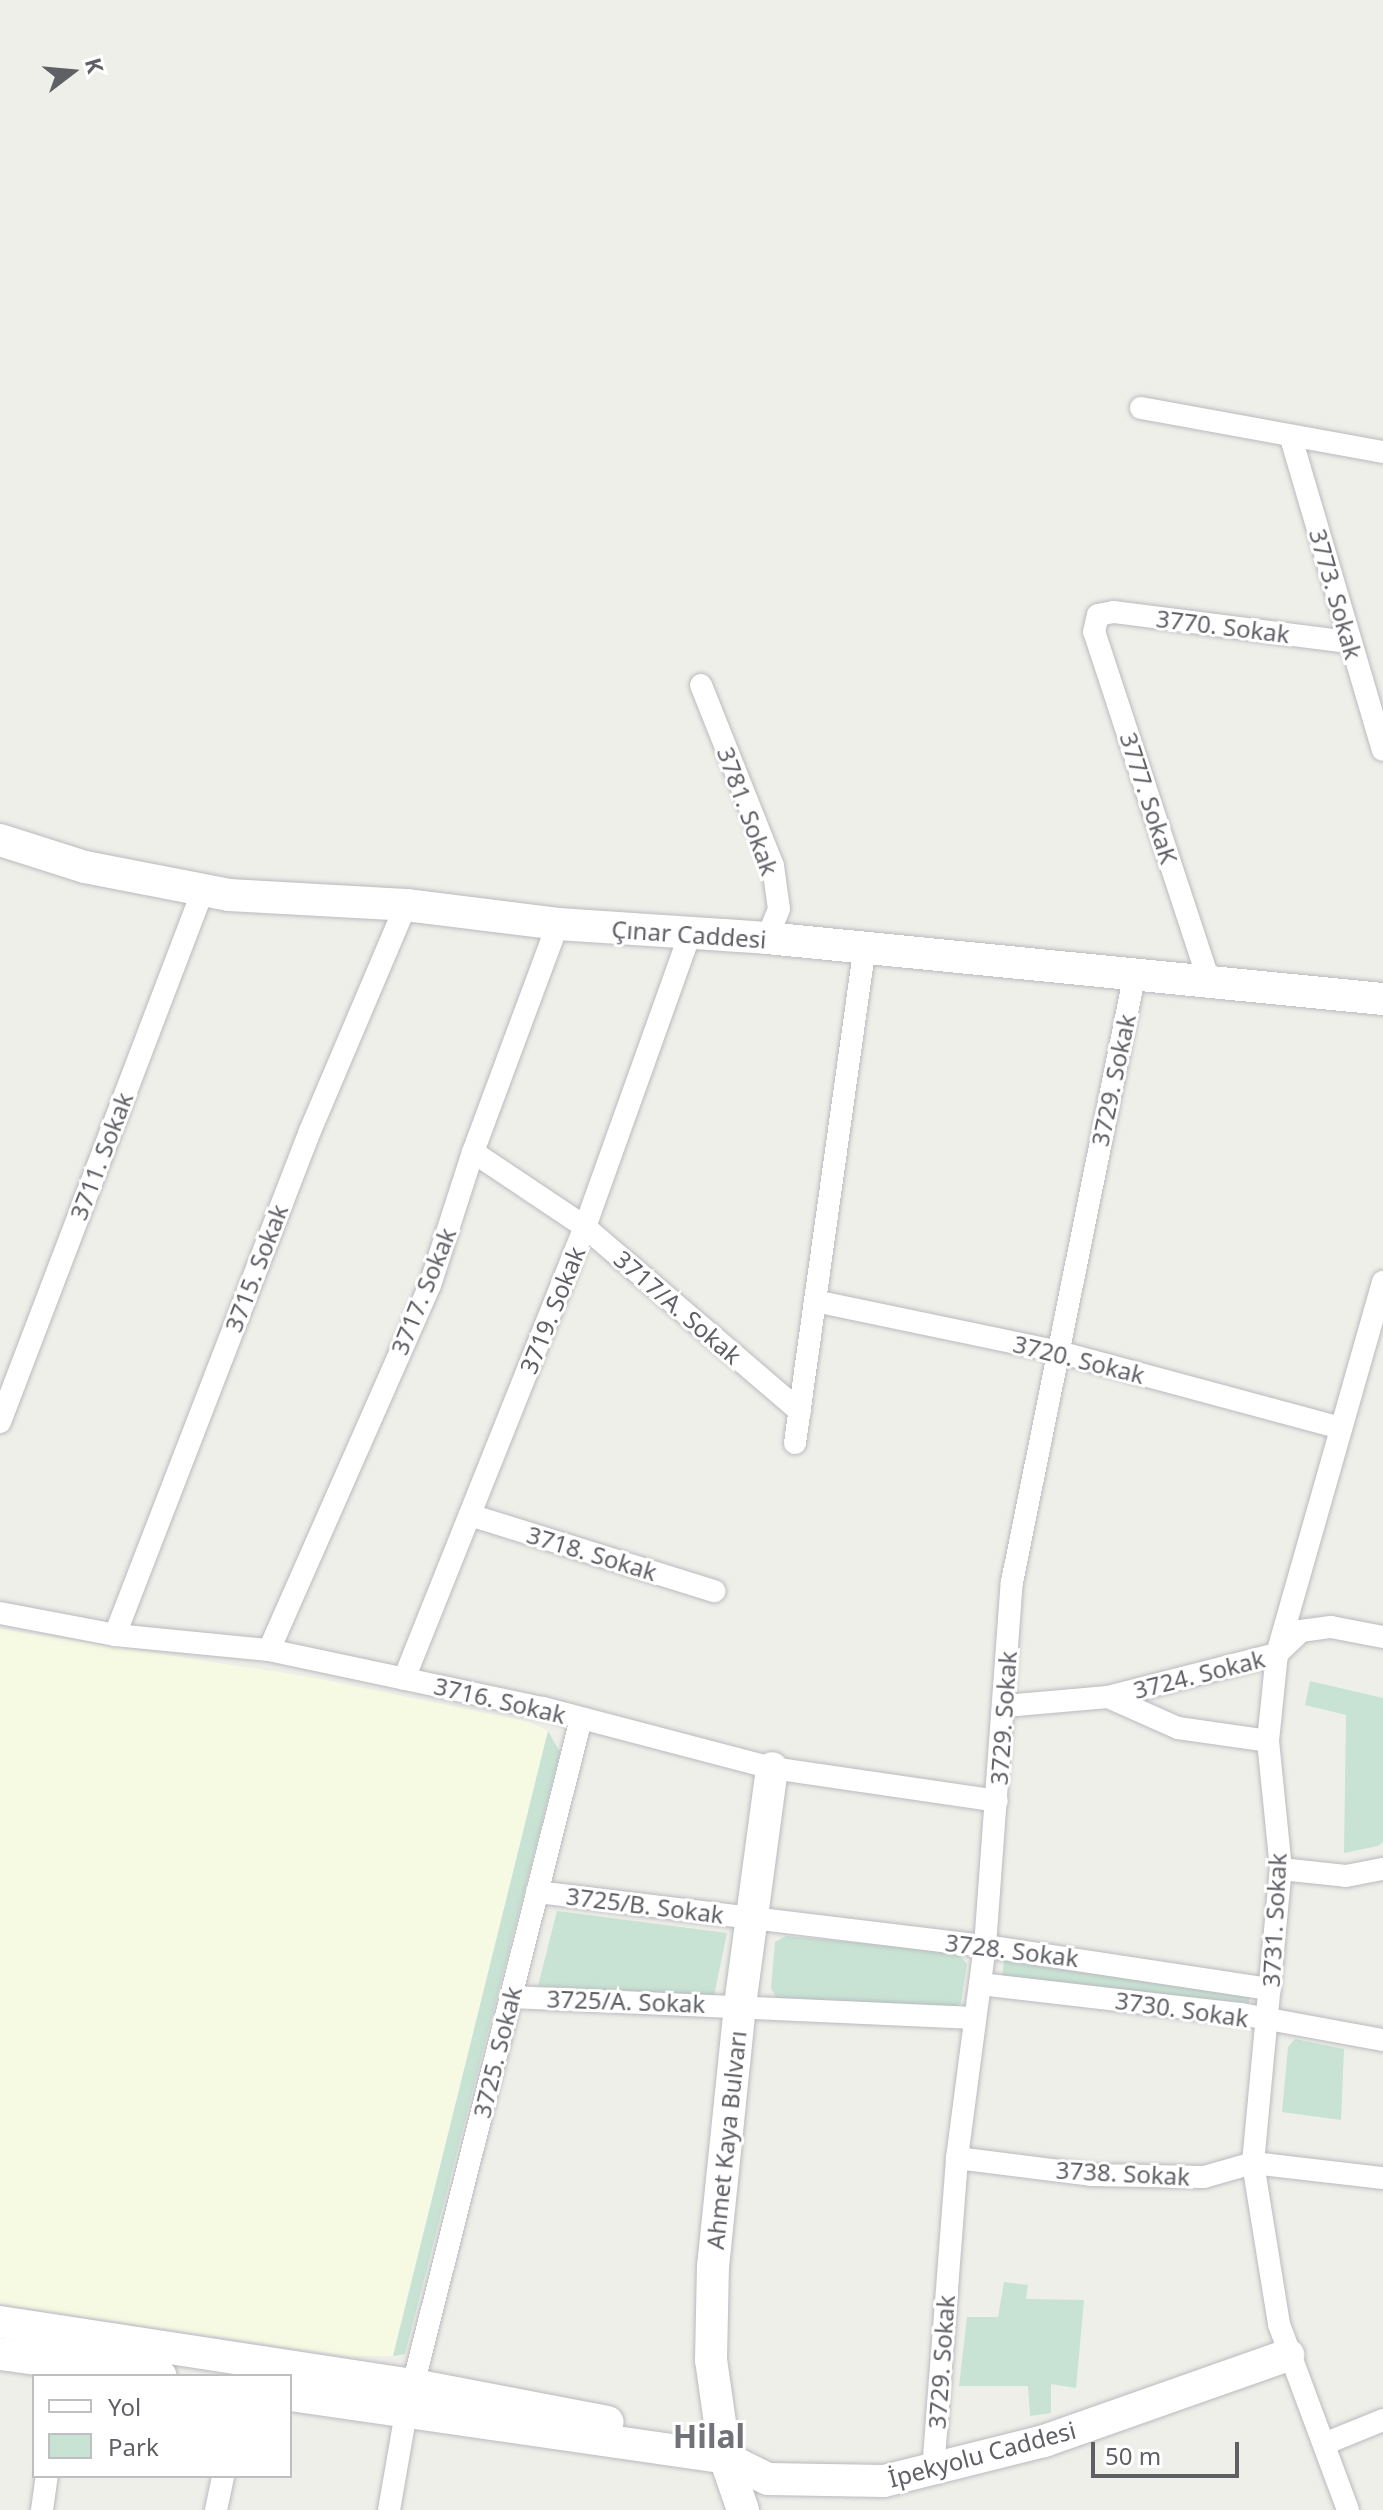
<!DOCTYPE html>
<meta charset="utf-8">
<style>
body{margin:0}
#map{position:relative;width:1383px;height:2510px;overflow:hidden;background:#eeefe8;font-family:"Noto Sans",sans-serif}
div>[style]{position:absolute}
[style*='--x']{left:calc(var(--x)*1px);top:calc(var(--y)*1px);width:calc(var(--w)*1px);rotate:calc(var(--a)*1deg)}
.commercial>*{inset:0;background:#f7fae2}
.green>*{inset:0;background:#c8e3d3}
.roads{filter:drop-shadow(0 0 2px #babac0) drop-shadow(0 0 2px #babac0)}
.street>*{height:22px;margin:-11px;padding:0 11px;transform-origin:11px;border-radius:11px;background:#fff}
.secondary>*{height:32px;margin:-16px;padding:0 16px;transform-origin:16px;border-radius:16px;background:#fff}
span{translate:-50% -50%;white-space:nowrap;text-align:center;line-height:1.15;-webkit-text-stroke:6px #fff;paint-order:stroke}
.street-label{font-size:24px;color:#5f6066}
.district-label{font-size:32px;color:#717178;font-weight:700}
.legend{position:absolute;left:32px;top:2374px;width:260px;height:104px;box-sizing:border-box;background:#fff;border:2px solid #bfbfc2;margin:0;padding:10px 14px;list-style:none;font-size:24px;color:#5f6066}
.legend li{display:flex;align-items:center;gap:16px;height:40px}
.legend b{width:40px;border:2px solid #bfbfc2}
.north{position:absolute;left:32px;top:32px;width:80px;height:80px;-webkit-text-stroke:6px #fff;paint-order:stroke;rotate:74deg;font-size:22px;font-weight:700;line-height:32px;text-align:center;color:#5f6066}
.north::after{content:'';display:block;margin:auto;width:28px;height:36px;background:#5f6066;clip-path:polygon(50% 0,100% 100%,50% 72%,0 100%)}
.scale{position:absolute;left:1091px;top:2442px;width:148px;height:36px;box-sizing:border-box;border:4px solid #5f6066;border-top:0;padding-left:10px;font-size:24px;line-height:28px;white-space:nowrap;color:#5f6066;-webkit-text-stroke:6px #fff;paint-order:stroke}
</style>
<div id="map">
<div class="commercial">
<i style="clip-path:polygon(0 1629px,310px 1677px,529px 1722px,548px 1731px,393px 2356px,349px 2356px,0 2304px)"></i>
</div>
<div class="green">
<i style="clip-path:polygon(1310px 1681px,1383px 1698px,1383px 1842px,1378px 1846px,1344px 1853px,1346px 1715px,1305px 1705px)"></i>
<i style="clip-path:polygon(548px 1731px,560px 1752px,405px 2354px,393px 2356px)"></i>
<i style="clip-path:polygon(557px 1911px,727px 1933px,714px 1996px,538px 1986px)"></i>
<i style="clip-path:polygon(786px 1936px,956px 1952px,967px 1964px,961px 2003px,949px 2010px,777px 1999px,771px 1988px,775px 1942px)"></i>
<i style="clip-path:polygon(1004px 1961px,1249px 1996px,1249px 2003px,1002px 1979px)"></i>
<i style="clip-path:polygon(1295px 2039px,1344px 2049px,1341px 2120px,1282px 2112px,1288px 2047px)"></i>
<i style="clip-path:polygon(1004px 2282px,1028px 2285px,1026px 2299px,1084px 2300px,1076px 2388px,1051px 2384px,1051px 2413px,1030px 2416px,1028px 2386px,959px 2386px,967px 2317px,998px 2317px)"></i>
</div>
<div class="roads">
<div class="street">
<i style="--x:1141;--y:408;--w:246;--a:10.3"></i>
<i style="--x:1291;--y:438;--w:325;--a:73.6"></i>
<i style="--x:701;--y:685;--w:195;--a:68.3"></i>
<i style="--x:773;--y:866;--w:43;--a:82.1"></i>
<i style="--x:779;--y:909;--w:31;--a:112"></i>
<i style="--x:1209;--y:981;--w:367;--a:-108.2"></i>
<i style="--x:1094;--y:632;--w:17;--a:-77"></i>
<i style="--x:1098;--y:615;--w:16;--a:-11"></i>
<i style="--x:1114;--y:612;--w:237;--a:7.3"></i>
<i style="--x:473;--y:1152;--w:135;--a:33.8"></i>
<i style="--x:585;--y:1227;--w:283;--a:40.6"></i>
<i style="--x:815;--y:1301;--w:245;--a:11.8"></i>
<i style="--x:1055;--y:1351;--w:296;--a:15.1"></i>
<i style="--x:0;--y:1422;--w:569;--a:-69.11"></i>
<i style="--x:795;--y:1443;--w:500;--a:-82"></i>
<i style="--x:470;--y:1515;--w:256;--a:17.3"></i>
<i style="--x:0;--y:1613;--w:117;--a:10.8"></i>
<i style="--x:115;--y:1635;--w:155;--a:5.6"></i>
<i style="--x:269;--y:1650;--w:280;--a:12"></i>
<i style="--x:543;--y:1708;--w:237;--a:14.7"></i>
<i style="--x:772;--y:1768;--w:227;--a:8.3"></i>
<i style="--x:115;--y:1635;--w:540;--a:-68.85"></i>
<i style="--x:310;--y:1131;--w:246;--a:-67"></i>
<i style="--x:269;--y:1650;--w:399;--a:-66.2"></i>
<i style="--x:430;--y:1285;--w:140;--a:-72.1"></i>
<i style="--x:473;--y:1152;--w:243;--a:-69.6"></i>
<i style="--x:404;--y:1679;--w:487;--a:-68.2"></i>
<i style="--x:585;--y:1227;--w:309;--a:-70.3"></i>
<i style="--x:1108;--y:1697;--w:77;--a:23.9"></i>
<i style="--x:1178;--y:1728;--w:91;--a:8.2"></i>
<i style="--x:1005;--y:1706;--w:103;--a:-5"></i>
<i style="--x:1108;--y:1697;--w:174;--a:-14.3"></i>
<i style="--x:1277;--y:1654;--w:33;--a:-44"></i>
<i style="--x:1301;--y:1631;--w:30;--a:-8"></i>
<i style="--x:1331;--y:1627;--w:53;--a:10.9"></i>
<i style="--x:1281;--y:1869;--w:65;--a:6.1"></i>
<i style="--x:1346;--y:1876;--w:38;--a:-11"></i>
<i style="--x:537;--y:1892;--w:451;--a:6.9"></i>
<i style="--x:985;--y:1946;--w:288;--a:8.6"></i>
<i style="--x:980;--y:1984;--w:263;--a:6.6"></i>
<i style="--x:1241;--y:2014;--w:144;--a:10.4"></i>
<i style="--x:511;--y:1997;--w:464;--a:2.6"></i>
<i style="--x:957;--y:2158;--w:135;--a:7.2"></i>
<i style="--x:1091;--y:2175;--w:113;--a:1"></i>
<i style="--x:1204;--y:2177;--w:51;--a:-15.9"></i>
<i style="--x:1253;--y:2163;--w:131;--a:6.6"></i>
<i style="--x:1324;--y:2444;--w:64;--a:-22.1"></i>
<i style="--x:933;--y:2471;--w:314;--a:-85.6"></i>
<i style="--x:957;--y:2158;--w:214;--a:-82.5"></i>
<i style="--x:985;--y:1946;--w:365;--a:-85.8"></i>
<i style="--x:1012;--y:1582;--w:621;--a:-78.58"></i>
<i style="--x:42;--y:2510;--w:34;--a:-82"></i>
<i style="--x:216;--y:2510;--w:35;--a:-78"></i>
<i style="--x:389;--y:2510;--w:98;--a:-80.1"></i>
<i style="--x:406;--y:2413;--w:716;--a:-75.85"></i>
<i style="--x:1348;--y:2510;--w:198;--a:-110.4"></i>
<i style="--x:1279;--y:2324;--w:163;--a:-99.2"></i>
<i style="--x:1253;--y:2163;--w:295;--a:-84.6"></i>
<i style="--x:1281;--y:1869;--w:129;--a:-95.8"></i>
<i style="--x:1268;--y:1741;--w:87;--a:-84.1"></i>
<i style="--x:1277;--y:1654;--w:387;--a:-74.1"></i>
</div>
<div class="secondary">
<i style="--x:0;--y:840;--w:89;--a:17.6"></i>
<i style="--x:85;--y:867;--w:147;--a:11"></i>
<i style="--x:229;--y:895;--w:177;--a:3.2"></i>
<i style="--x:406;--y:905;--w:153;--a:7.1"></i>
<i style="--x:558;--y:924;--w:209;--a:3.8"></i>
<i style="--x:767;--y:938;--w:619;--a:5.66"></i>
<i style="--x:0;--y:2322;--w:419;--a:8.7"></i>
<i style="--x:414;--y:2385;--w:197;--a:10.8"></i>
<i style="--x:0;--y:2354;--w:162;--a:7.8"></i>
<i style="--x:290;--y:2395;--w:440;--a:8.2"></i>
<i style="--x:725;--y:2458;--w:48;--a:26"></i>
<i style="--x:768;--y:2479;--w:116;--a:1"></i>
<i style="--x:884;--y:2481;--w:165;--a:-14"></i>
<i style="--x:1044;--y:2441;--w:259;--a:-19.4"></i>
<i style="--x:743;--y:2510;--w:55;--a:-109.1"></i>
<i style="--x:725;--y:2458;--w:99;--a:-98.1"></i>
<i style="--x:711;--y:2360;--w:93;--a:-88.8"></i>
<i style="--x:713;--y:2267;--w:263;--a:-84.1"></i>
<i style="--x:740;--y:2005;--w:239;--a:-82.3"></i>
</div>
</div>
<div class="street-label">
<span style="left:1336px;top:594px;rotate:74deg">3773. Sokak</span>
<span style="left:1223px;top:626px;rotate:7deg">3770. Sokak</span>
<span style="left:1149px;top:798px;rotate:72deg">3777. SokaK</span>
<span style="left:748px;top:811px;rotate:70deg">3781. Sokak</span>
<span style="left:689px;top:934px;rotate:4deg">Çınar Caddesi</span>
<span style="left:1113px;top:1080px;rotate:-78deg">3729. Sokak</span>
<span style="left:101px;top:1156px;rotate:-69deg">3711. Sokak</span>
<span style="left:256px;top:1268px;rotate:-69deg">3715. Sokak</span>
<span style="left:423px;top:1291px;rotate:-68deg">3717. Sokak</span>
<span style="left:678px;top:1307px;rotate:41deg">3717/A. Sokak</span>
<span style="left:552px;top:1310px;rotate:-68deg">3719. Sokak</span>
<span style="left:1079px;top:1359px;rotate:14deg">3720. Sokak</span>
<span style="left:592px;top:1553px;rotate:17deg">3718. Sokak</span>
<span style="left:1199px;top:1674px;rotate:-14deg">3724. Sokak</span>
<span style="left:500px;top:1700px;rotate:13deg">3716. Sokak</span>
<span style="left:1003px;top:1718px;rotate:-86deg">3729. Sokak</span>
<span style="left:645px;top:1905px;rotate:7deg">3725/B. Sokak</span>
<span style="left:1274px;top:1920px;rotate:-87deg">3731. Sokak</span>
<span style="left:1012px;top:1950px;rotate:7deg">3728. Sokak</span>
<span style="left:626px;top:2001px;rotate:2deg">3725/A. Sokak</span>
<span style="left:1182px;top:2009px;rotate:8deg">3730. Sokak</span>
<span style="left:497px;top:2052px;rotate:-76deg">3725. Sokak</span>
<span style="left:726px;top:2140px;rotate:-84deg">Ahmet Kaya Bulvarı</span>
<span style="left:1123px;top:2173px;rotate:3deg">3738. Sokak</span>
<span style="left:941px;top:2362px;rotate:-86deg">3729. Sokak</span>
<span style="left:982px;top:2454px;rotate:-15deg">İpekyolu Caddesi</span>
</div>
<div class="district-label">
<span style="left:709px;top:2436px">Hilal</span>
</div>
<ul class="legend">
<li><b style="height:10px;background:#fff"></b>Yol</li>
<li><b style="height:22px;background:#c8e3d3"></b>Park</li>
</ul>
<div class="north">K</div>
<div class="scale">50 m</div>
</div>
